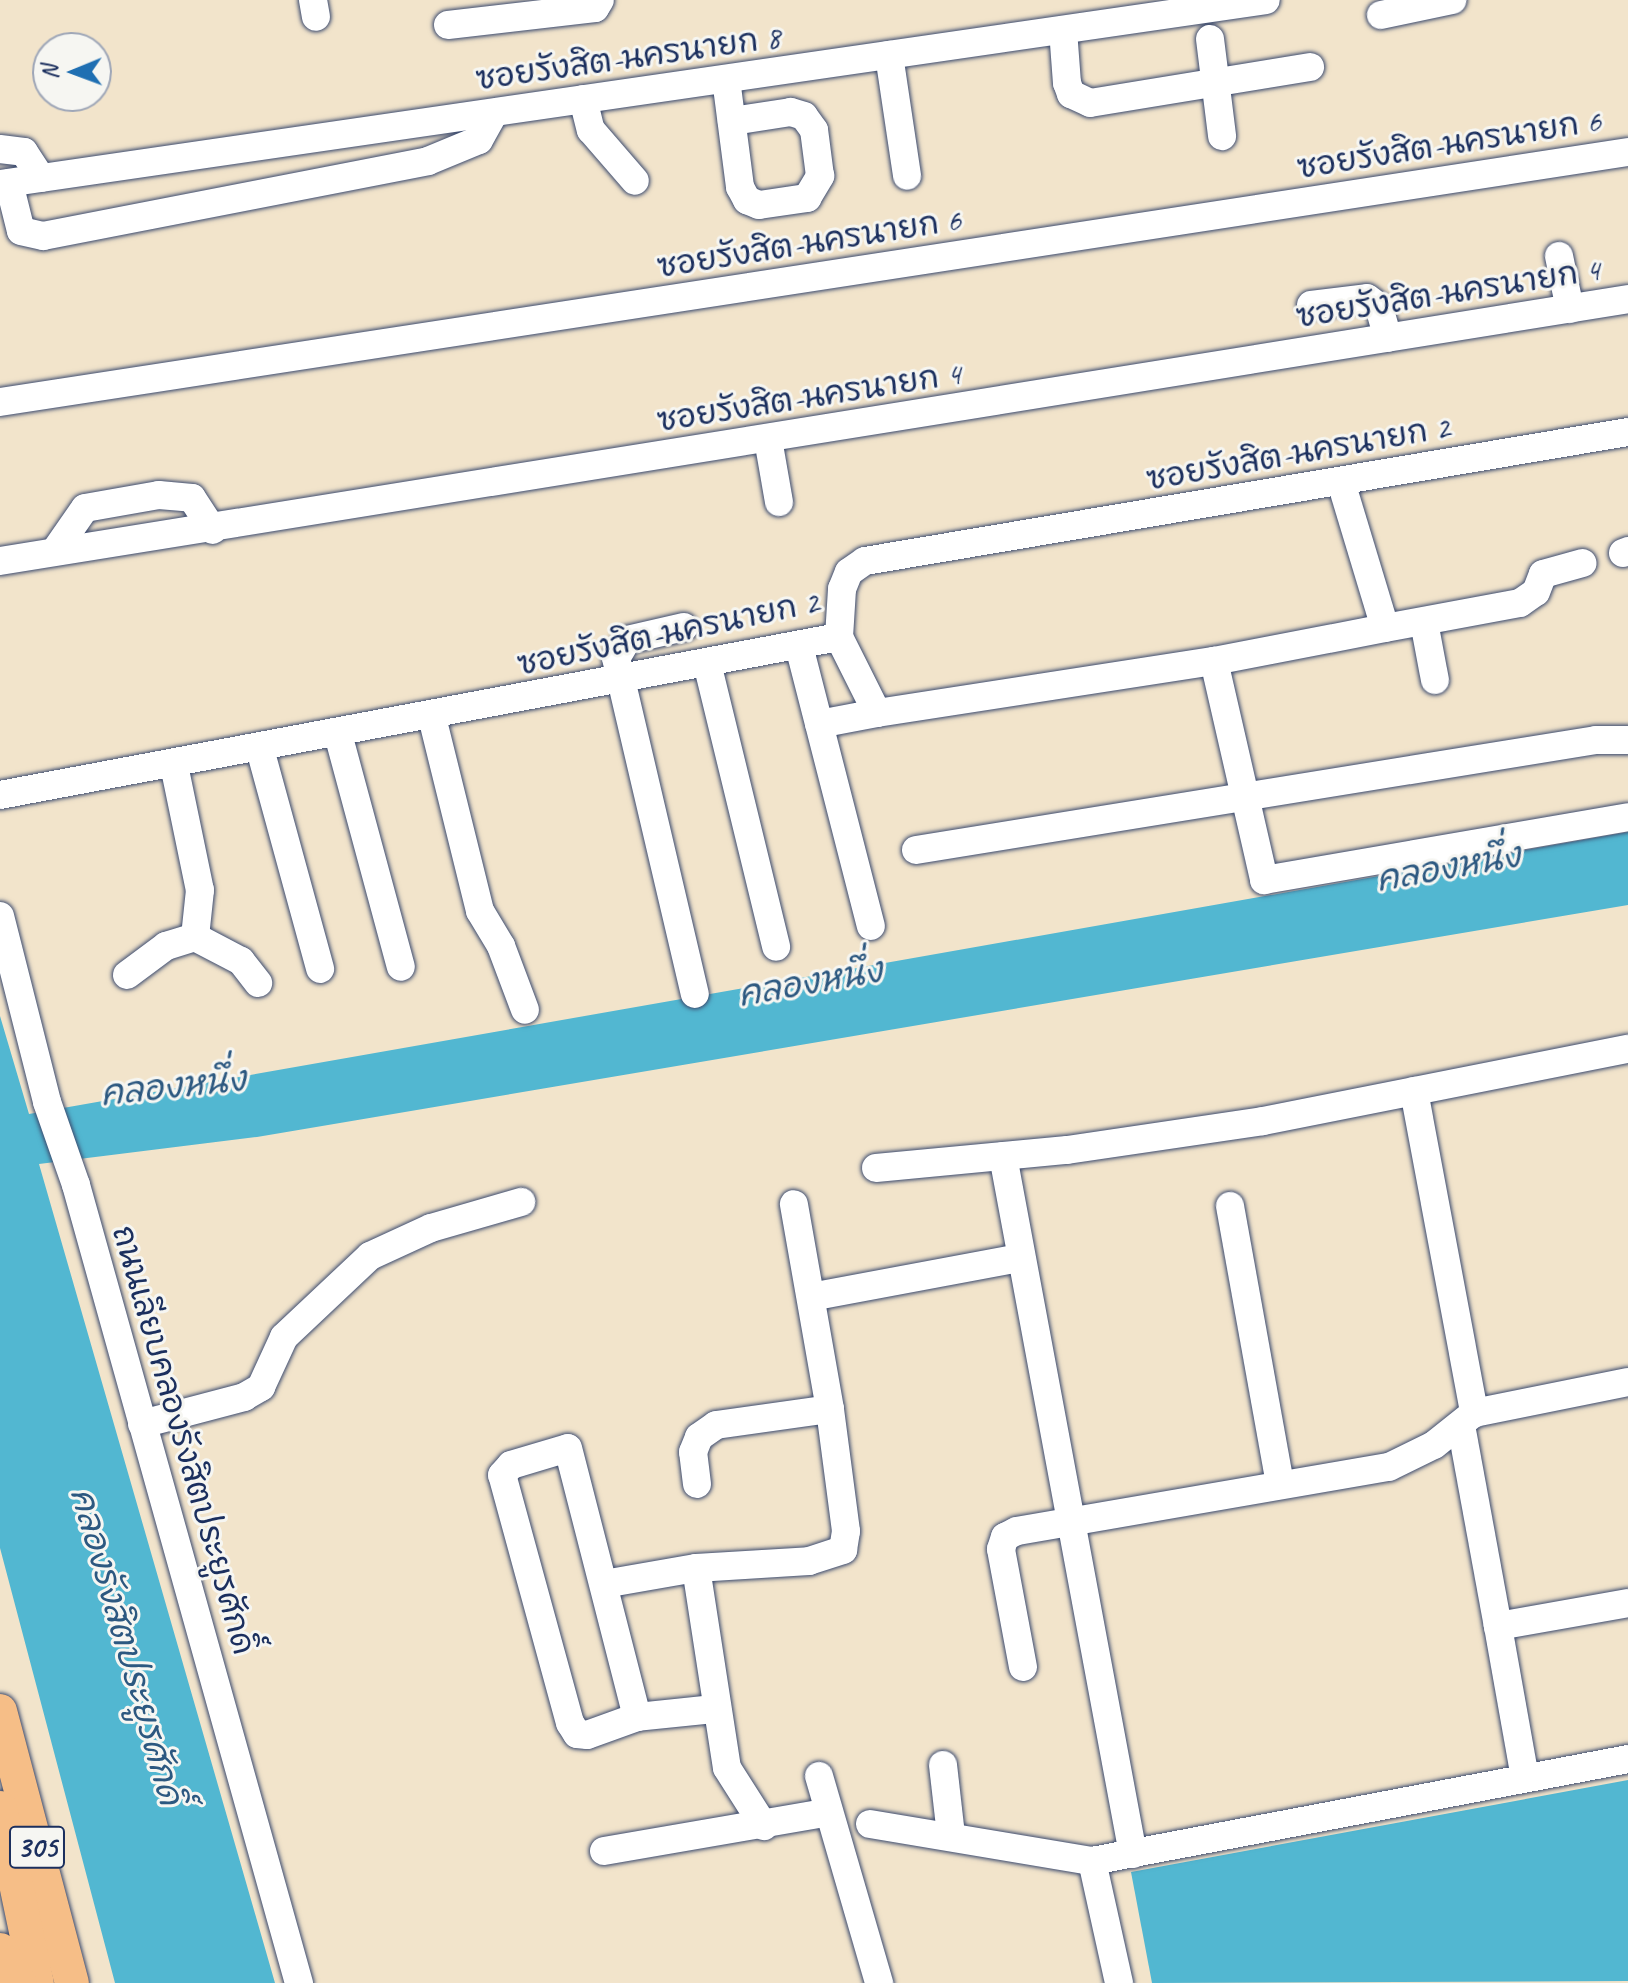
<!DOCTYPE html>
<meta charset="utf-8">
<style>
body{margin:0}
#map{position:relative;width:1628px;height:1983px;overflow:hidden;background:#f2e4cb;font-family:Caveat,"Playpen Sans Thai",sans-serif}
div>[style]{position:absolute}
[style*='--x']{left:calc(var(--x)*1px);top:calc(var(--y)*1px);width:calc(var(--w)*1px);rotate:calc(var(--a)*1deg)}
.water>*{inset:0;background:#52b7d1}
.roads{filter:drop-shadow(0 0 2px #3b4a6e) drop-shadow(0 0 2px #3b4a6e)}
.minor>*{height:28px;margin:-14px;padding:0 14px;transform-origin:14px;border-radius:14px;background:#fff}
.major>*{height:34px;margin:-17px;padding:0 17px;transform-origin:17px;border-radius:17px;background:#f6be87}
span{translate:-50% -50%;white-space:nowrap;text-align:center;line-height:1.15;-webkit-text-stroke:6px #f6f6f2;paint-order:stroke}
.shield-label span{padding:2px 6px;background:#f6f6f2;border:2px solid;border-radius:6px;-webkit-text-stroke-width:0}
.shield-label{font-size:30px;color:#1b2f5e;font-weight:700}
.street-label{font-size:32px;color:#1b2f5e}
.water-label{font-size:34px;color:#2c5880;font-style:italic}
.north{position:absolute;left:32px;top:32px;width:80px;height:80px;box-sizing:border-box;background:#f6f6f2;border:2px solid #9ea6b7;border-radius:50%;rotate:269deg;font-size:22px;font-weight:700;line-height:32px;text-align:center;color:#1b2f5e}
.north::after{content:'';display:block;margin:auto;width:28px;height:36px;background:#1f6fb2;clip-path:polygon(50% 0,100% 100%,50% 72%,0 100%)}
</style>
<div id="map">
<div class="water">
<i style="clip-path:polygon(1628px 832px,1628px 905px,257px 1137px,39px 1164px,275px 1983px,115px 1983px,0 1548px,0 1016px,29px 1114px)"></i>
<i style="clip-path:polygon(1628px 1780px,1628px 1981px,1152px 1983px,1131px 1872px)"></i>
</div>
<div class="roads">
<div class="minor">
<i style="--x:313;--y:0;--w:17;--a:80"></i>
<i style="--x:1381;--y:15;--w:73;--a:-11.9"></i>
<i style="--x:448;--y:25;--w:148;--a:-6.6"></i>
<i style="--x:595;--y:8;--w:9;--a:-58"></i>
<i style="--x:1063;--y:30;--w:53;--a:85.7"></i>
<i style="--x:1067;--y:83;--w:12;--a:70"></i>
<i style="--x:1071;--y:94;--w:21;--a:25"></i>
<i style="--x:1090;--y:103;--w:223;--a:-9.3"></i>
<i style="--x:1210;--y:39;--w:98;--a:82.9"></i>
<i style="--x:889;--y:55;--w:122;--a:81.5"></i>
<i style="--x:726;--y:79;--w:109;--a:82.6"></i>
<i style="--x:740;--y:187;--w:15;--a:62"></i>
<i style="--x:747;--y:200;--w:13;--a:23"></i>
<i style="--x:759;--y:205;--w:49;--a:-8.3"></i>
<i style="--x:807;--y:198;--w:26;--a:-59"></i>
<i style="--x:820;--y:176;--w:46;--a:-97.4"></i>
<i style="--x:814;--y:130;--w:17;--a:-126"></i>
<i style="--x:804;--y:116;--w:14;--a:-163"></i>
<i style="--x:791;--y:112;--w:60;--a:171.3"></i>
<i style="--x:583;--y:99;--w:32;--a:76"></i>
<i style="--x:591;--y:130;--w:67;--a:49.2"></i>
<i style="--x:0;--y:149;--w:24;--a:7"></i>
<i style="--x:24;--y:152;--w:31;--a:57"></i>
<i style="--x:9;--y:183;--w:49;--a:76"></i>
<i style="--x:21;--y:231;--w:23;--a:13"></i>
<i style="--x:43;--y:236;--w:392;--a:-11"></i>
<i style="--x:428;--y:161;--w:55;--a:-22.4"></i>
<i style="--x:479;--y:140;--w:31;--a:-61"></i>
<i style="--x:0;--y:184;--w:1279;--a:-8.27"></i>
<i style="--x:1559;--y:256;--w:54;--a:78.3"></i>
<i style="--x:1311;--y:305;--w:56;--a:-7.1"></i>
<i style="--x:1367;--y:298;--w:15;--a:37"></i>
<i style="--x:1379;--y:307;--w:32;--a:74"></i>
<i style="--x:0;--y:402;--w:1647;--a:-8.73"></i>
<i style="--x:768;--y:439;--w:64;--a:80.1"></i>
<i style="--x:1341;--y:482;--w:152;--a:73.2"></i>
<i style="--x:1385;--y:628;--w:137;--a:-10.5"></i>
<i style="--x:1520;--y:603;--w:19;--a:-35"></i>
<i style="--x:1536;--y:592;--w:19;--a:-69"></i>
<i style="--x:1543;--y:574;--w:41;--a:-15.4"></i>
<i style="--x:55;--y:551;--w:52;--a:-55.1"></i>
<i style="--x:85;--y:508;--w:75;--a:-10"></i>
<i style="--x:159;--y:495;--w:33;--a:5"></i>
<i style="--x:192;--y:498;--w:38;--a:57"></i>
<i style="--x:1623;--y:553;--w:5;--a:-22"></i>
<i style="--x:0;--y:561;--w:1649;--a:-9.14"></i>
<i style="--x:1424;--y:622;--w:59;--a:79.3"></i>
<i style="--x:684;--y:627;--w:58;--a:167.2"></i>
<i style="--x:627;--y:640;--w:21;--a:121"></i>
<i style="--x:616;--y:658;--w:345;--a:76.8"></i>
<i style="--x:839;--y:637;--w:85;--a:63.4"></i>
<i style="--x:877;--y:713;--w:341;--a:-8.8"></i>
<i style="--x:1214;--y:661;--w:174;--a:-10.9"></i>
<i style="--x:799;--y:646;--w:289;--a:75.6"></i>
<i style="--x:1214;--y:661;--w:225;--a:77.1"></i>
<i style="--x:1264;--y:880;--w:369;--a:-9.8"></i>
<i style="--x:707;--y:663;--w:292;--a:76.3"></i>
<i style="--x:432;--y:717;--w:200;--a:76.1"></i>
<i style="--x:480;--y:911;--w:41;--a:59"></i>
<i style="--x:501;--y:946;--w:68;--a:69.4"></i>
<i style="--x:819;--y:724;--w:59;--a:-10.7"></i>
<i style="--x:338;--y:734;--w:241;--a:74.9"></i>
<i style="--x:260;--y:749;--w:228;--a:74.7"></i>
<i style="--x:174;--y:765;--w:128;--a:78.3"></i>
<i style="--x:200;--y:890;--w:47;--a:96.1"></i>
<i style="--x:0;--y:795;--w:854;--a:-10.67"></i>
<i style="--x:839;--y:637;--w:48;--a:-86.4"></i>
<i style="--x:842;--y:589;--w:18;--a:-68"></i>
<i style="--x:849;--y:572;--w:19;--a:-35"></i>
<i style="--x:865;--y:561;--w:774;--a:-9.6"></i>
<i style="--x:916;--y:850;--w:689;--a:-9.19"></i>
<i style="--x:1596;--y:740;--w:32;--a:0"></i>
<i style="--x:0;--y:916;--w:192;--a:75.8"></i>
<i style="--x:47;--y:1102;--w:88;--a:70.7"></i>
<i style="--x:76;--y:1185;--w:829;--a:74.39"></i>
<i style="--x:127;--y:975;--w:49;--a:-36.6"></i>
<i style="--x:166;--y:946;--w:30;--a:-17"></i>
<i style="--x:195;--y:937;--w:52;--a:27.6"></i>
<i style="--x:241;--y:961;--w:28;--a:52"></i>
<i style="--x:1414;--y:1091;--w:328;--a:79.4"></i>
<i style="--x:1003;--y:1156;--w:710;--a:79.45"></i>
<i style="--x:876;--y:1168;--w:192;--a:-5.4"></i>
<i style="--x:1067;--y:1150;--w:198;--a:-8.4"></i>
<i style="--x:1263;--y:1121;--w:372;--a:-11.2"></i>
<i style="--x:1230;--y:1206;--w:283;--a:79.8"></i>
<i style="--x:811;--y:1297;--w:213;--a:-10.6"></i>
<i style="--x:142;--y:1424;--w:106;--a:-14.8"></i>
<i style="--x:244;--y:1397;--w:20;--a:-30"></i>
<i style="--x:261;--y:1387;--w:55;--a:-65.3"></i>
<i style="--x:284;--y:1337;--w:118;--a:-43.3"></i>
<i style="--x:370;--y:1256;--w:67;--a:-24.7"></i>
<i style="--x:431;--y:1228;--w:94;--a:-16.1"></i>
<i style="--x:1461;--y:1425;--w:204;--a:79.6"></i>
<i style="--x:697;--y:1484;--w:32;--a:-97"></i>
<i style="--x:693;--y:1452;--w:16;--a:-68"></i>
<i style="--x:699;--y:1437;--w:21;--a:-35"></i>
<i style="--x:716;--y:1425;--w:115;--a:-8"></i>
<i style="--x:696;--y:1568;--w:202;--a:81.2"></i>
<i style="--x:727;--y:1768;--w:69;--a:57.5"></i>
<i style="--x:604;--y:1584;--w:93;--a:-9.9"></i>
<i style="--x:696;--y:1568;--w:113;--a:-3.5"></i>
<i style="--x:809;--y:1561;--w:36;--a:-18"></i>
<i style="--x:843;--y:1550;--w:19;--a:-81"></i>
<i style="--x:846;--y:1531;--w:123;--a:-97.5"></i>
<i style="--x:830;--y:1409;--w:208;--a:-100"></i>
<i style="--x:1023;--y:1667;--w:120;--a:-100.6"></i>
<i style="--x:1001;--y:1549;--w:13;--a:-72"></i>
<i style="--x:1005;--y:1537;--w:13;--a:-27"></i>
<i style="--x:1017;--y:1531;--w:377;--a:-9.8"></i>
<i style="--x:1389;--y:1467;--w:50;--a:-26.1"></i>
<i style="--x:1434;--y:1445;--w:51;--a:-38.7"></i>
<i style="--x:1474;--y:1413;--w:157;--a:-11.4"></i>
<i style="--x:637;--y:1717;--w:53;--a:160.2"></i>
<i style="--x:587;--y:1735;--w:10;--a:-174"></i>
<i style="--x:577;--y:1734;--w:13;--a:-122"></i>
<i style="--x:570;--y:1723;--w:257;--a:-105.3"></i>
<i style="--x:502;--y:1475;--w:13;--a:-48"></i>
<i style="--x:511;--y:1465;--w:59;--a:-16.6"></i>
<i style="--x:568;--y:1448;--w:278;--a:75.6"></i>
<i style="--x:637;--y:1717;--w:78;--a:-5.9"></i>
<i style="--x:943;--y:1765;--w:70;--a:83.5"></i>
<i style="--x:819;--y:1776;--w:216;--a:73.8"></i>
<i style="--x:1525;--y:1778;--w:154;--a:-100.1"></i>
<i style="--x:1498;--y:1626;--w:132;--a:-10"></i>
<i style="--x:870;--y:1824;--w:225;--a:9.5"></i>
<i style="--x:1092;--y:1861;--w:546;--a:-10.77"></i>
<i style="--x:604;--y:1851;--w:228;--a:-9.8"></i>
<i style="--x:1092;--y:1861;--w:125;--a:77.5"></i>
</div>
<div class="major">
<i style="--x:0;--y:1711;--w:281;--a:75.2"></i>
<i style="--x:0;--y:1808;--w:179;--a:78.1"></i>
<i style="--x:0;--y:1950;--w:39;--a:59"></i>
</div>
</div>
<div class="shield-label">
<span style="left:37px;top:1847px">305</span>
</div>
<div class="street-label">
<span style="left:628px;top:59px;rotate:-8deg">ซอยรังสิต-นครนายก 8</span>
<span style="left:1449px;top:145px;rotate:-9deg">ซอยรังสิต-นครนายก 6</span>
<span style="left:809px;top:244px;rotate:-9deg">ซอยรังสิต-นครนายก 6</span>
<span style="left:1448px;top:294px;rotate:-9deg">ซอยรังสิต-นครนายก 4</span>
<span style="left:809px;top:398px;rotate:-9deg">ซอยรังสิต-นครนายก 4</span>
<span style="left:1298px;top:454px;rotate:-10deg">ซอยรังสิต-นครนายก 2</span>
<span style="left:668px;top:634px;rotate:-12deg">ซอยรังสิต-นครนายก 2</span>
<span style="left:183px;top:1440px;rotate:74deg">ถนนเลียบคลองรังสิตประยูรศักดิ์</span>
</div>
<div class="water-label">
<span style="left:1448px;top:867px;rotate:-10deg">คลองหนึ่ง</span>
<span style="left:810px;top:982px;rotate:-10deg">คลองหนึ่ง</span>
<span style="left:173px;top:1086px;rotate:-6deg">คลองหนึ่ง</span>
<span style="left:127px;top:1646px;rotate:74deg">คลองรังสิตประยูรศักดิ์</span>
</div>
<div class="north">N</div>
</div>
